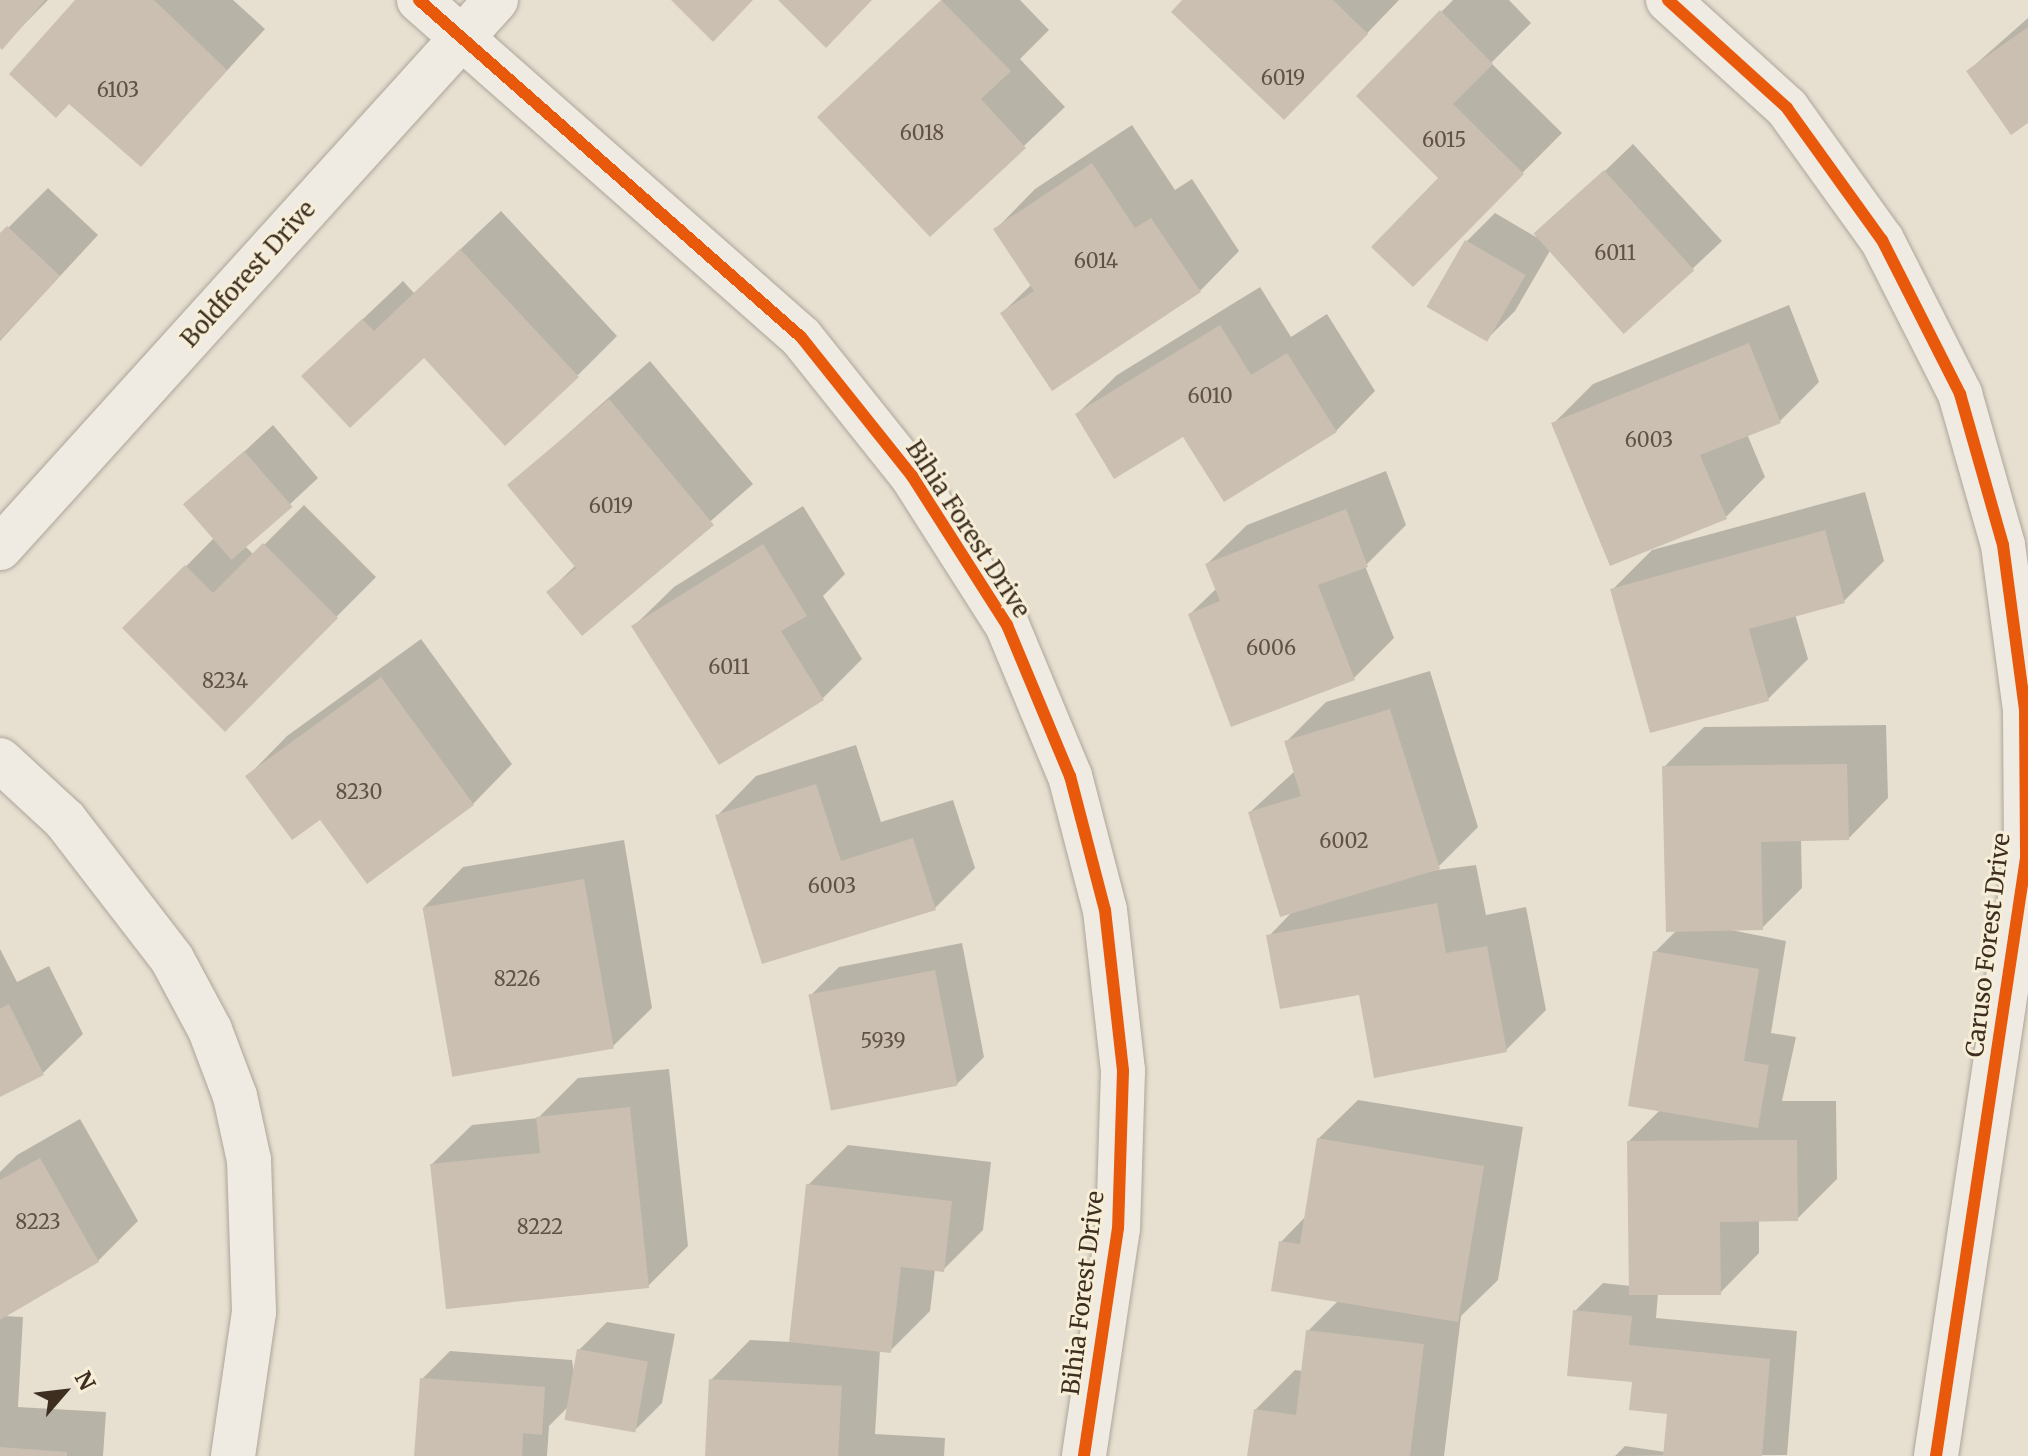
<!DOCTYPE html>
<style>
body{margin:0}
#map{position:relative;width:2028px;height:1456px;overflow:hidden;background:#e7e0d1;font-family:Merriweather,serif}
div>[style]{position:absolute}
[style*='--x']{left:calc(var(--x)*1px);top:calc(var(--y)*1px);width:calc(var(--w)*1px);rotate:calc(var(--a)*1deg)}
.shadow>*{inset:0;background:#0003}
.building>*{inset:0;background:#cbbfb2;transform-origin:0 0}
.roads{filter:drop-shadow(0 0 2px #ada599) drop-shadow(0 0 2px #ada599)}
.street>*{height:44px;margin:-22px;padding:0 22px;transform-origin:22px;border-radius:22px;background:#efebe3}
.cycleway>*{height:12px;margin:-6px;padding:0 6px;transform-origin:6px;border-radius:6px;background:#e8590c}
span{translate:-50% -50%;white-space:nowrap;text-align:center;line-height:1.15;-webkit-text-stroke:6px #f7eed8;paint-order:stroke}
.number-label{font-size:20px;color:#605244}
.number-label span{-webkit-text-stroke-width:0}
.street-label{font-size:24px;color:#3d2e20}
.north{position:absolute;left:24px;top:1352px;width:80px;height:80px;-webkit-text-stroke:6px #f7eed8;paint-order:stroke;rotate:62deg;font-size:22px;font-weight:700;line-height:32px;text-align:center;color:#3d2e20}
.north::after{content:'';display:block;margin:auto;width:28px;height:36px;background:#3d2e20;clip-path:polygon(50% 0,100% 100%,50% 72%,0 100%)}
</style>
<div id="map">
<div class="shadow">
<i style="clip-path:polygon(0 0,48px 0,2px 47px)"></i>
<i style="clip-path:polygon(78px 0,233px 0,265px 29px,141px 165px,70px 102px)"></i>
<i style="clip-path:polygon(942px 0,1020px 0,1049px 30px,1020px 59px,1065px 107px,930px 235px,859px 78px)"></i>
<i style="clip-path:polygon(1185px 0,1399px 0,1324px 78px)"></i>
<i style="clip-path:polygon(1453px 0,1509px 0,1531px 23px,1491px 63px,1562px 133px,1412px 284px,1441px 178px,1359px 96px)"></i>
<i style="clip-path:polygon(2028px 18px,2028px 121px,1968px 71px)"></i>
<i style="clip-path:polygon(1132px 125px,1175px 190px,1192px 179px,1239px 251px,1200px 291px,1002px 313px,1032px 284px,996px 229px,1035px 189px)"></i>
<i style="clip-path:polygon(1633px 144px,1722px 241px,1626px 331px,1551px 249px,1515px 311px,1487px 339px,1467px 241px,1495px 213px,1536px 237px)"></i>
<i style="clip-path:polygon(48px 188px,98px 235px,0 341px,0 236px)"></i>
<i style="clip-path:polygon(501px 211px,617px 336px,578px 375px,424px 356px,344px 337px,403px 281px,414px 293px)"></i>
<i style="clip-path:polygon(1260px 287px,1291px 337px,1327px 314px,1375px 391px,1336px 431px,1077px 414px,1117px 375px)"></i>
<i style="clip-path:polygon(1789px 305px,1819px 382px,1780px 421px,1747px 434px,1765px 477px,1726px 517px,1554px 423px,1593px 384px)"></i>
<i style="clip-path:polygon(650px 361px,753px 484px,583px 633px,548px 592px,576px 565px,510px 485px)"></i>
<i style="clip-path:polygon(273px 425px,318px 478px,245px 546px,254px 555px,304px 505px,376px 577px,225px 729px,125px 628px,215px 537px,186px 505px)"></i>
<i style="clip-path:polygon(1386px 471px,1406px 525px,1365px 566px,1394px 638px,1354px 678px,1190px 614px,1217px 588px,1207px 564px,1247px 525px)"></i>
<i style="clip-path:polygon(1865px 492px,1884px 561px,1844px 601px,1795px 614px,1808px 659px,1768px 699px,1612px 590px,1652px 550px)"></i>
<i style="clip-path:polygon(803px 506px,845px 574px,823px 596px,862px 659px,822px 699px,634px 626px,674px 587px)"></i>
<i style="clip-path:polygon(421px 639px,512px 764px,473px 804px,320px 817px,248px 776px,287px 736px)"></i>
<i style="clip-path:polygon(1430px 671px,1478px 827px,1438px 867px,1422px 872px,1476px 865px,1486px 915px,1526px 907px,1546px 1010px,1506px 1050px,1360px 992px,1269px 936px,1293px 911px,1250px 812px,1295px 771px,1286px 742px,1326px 702px)"></i>
<i style="clip-path:polygon(1886px 725px,1888px 798px,1849px 838px,1801px 839px,1802px 888px,1762px 928px,1726px 929px,1786px 941px,1771px 1033px,1796px 1037px,1782px 1101px,1836px 1101px,1837px 1179px,1797px 1219px,1759px 1219px,1759px 1253px,1720px 1293px,1658px 1293px,1656px 1318px,1797px 1331px,1787px 1455px,1615px 1456px,1625px 1446px,1665px 1452px,1669px 1412px,1575px 1311px,1603px 1283px,1631px 1286px,1629px 1141px,1661px 1109px,1655px 952px,1677px 930px,1664px 767px,1704px 727px)"></i>
<i style="clip-path:polygon(856px 745px,881px 822px,953px 800px,975px 868px,935px 908px,717px 816px,756px 776px)"></i>
<i style="clip-path:polygon(624px 840px,652px 1008px,612px 1047px,424px 907px,463px 867px)"></i>
<i style="clip-path:polygon(962px 943px,984px 1057px,956px 1085px,811px 995px,839px 967px)"></i>
<i style="clip-path:polygon(0 949px,17px 982px,49px 966px,83px 1034px,43px 1073px,0 1095px)"></i>
<i style="clip-path:polygon(669px 1069px,688px 1246px,648px 1286px,432px 1164px,472px 1125px,538px 1118px,578px 1078px)"></i>
<i style="clip-path:polygon(1358px 1100px,1523px 1127px,1498px 1280px,1461px 1316px,1444px 1456px,1249px 1456px,1255px 1410px,1295px 1370px,1303px 1371px,1308px 1331px,1339px 1300px,1281px 1242px,1306px 1216px,1318px 1139px)"></i>
<i style="clip-path:polygon(80px 1119px,138px 1221px,98px 1261px,4px 1316px,23px 1317px,18px 1407px,106px 1412px,103px 1456px,0 1456px,0 1172px,17px 1155px)"></i>
<i style="clip-path:polygon(848px 1145px,991px 1162px,983px 1230px,943px 1270px,935px 1269px,930px 1311px,890px 1351px,880px 1350px,875px 1434px,945px 1438px,944px 1456px,706px 1456px,711px 1380px,750px 1340px,791px 1342px,808px 1185px)"></i>
<i style="clip-path:polygon(607px 1322px,675px 1334px,662px 1403px,634px 1431px,569px 1406px,549px 1426px,547px 1456px,416px 1456px,422px 1379px,450px 1351px,572px 1360px,574px 1374px,579px 1350px)"></i>
</div>
<div class="building">
<i style="clip-path:polygon(0 0,45px 0,2px 50px,0 48px)"></i>
<i style="clip-path:polygon(75px 0,154px 0,227px 70px,141px 167px,69px 104px,56px 118px,9px 74px)"></i>
<i style="clip-path:polygon(671px 0,753px 0,713px 42px)"></i>
<i style="clip-path:polygon(778px 0,872px 0,826px 48px)"></i>
<i style="clip-path:polygon(941px 0,1011px 71px,981px 99px,1026px 148px,930px 237px,817px 117px)"></i>
<i style="clip-path:polygon(1182px 0,1333px 0,1368px 34px,1284px 120px,1171px 12px)"></i>
<i style="clip-path:polygon(1440px 10px,1493px 64px,1453px 104px,1524px 174px,1413px 287px,1371px 247px,1438px 178px,1356px 96px)"></i>
<i style="clip-path:polygon(2028px 27px,2028px 123px,2011px 135px,1966px 71px)"></i>
<i style="clip-path:polygon(1092px 163px,1135px 228px,1151px 218px,1201px 292px,1052px 391px,1000px 313px,1034px 291px,993px 229px)"></i>
<i style="left:1604px;top:170px;width:135px;height:95px;rotate:48deg"></i>
<i style="clip-path:polygon(7px 226px,60px 276px,0 340px,0 233px)"></i>
<i style="left:1465px;top:240px;width:70px;height:77px;rotate:30deg"></i>
<i style="clip-path:polygon(460px 249px,579px 377px,505px 446px,424px 358px,350px 428px,301px 376px,362px 319px,374px 331px)"></i>
<i style="clip-path:polygon(1220px 325px,1251px 375px,1287px 353px,1337px 432px,1224px 502px,1183px 437px,1114px 479px,1075px 414px)"></i>
<i style="clip-path:polygon(1749px 343px,1781px 423px,1700px 455px,1727px 519px,1610px 566px,1551px 423px)"></i>
<i style="clip-path:polygon(609px 399px,714px 525px,582px 636px,546px 592px,576px 568px,507px 485px)"></i>
<i style="left:244px;top:451px;width:74px;height:81px;rotate:49deg"></i>
<i style="clip-path:polygon(1346px 509px,1368px 567px,1318px 585px,1355px 680px,1231px 727px,1188px 614px,1220px 601px,1205px 564px)"></i>
<i style="clip-path:polygon(1825px 530px,1845px 603px,1749px 629px,1769px 701px,1650px 733px,1610px 589px)"></i>
<i style="clip-path:polygon(263px 543px,338px 618px,225px 732px,122px 628px,185px 565px,213px 593px)"></i>
<i style="clip-path:polygon(763px 544px,807px 616px,781px 631px,824px 700px,719px 765px,631px 626px)"></i>
<i style="clip-path:polygon(381px 677px,474px 805px,367px 884px,320px 820px,292px 840px,245px 776px)"></i>
<i style="clip-path:polygon(1390px 709px,1440px 869px,1280px 917px,1248px 812px,1301px 796px,1284px 741px)"></i>
<i style="clip-path:polygon(1847px 764px,1849px 840px,1761px 842px,1763px 930px,1666px 932px,1662px 766px)"></i>
<i style="clip-path:polygon(816px 784px,841px 861px,913px 838px,936px 910px,762px 964px,715px 815px)"></i>
<i style="left:584px;top:879px;width:172px;height:164px;rotate:80deg"></i>
<i style="clip-path:polygon(1437px 903px,1446px 953px,1487px 946px,1507px 1052px,1374px 1078px,1359px 995px,1280px 1009px,1266px 935px)"></i>
<i style="clip-path:polygon(1653px 951px,1759px 969px,1744px 1061px,1769px 1065px,1758px 1128px,1628px 1106px)"></i>
<i style="left:935px;top:970px;width:118px;height:129px;rotate:79deg"></i>
<i style="clip-path:polygon(9px 1004px,44px 1075px,0 1097px,0 1009px)"></i>
<i style="clip-path:polygon(630px 1107px,649px 1288px,446px 1309px,430px 1164px,540px 1153px,536px 1117px)"></i>
<i style="clip-path:polygon(1317px 1138px,1484px 1166px,1458px 1322px,1271px 1291px,1279px 1241px,1300px 1244px)"></i>
<i style="clip-path:polygon(1797px 1140px,1798px 1221px,1720px 1222px,1721px 1295px,1629px 1295px,1627px 1141px)"></i>
<i style="clip-path:polygon(40px 1158px,99px 1262px,0 1320px,0 1180px)"></i>
<i style="clip-path:polygon(806px 1184px,952px 1201px,944px 1272px,901px 1267px,891px 1353px,789px 1342px)"></i>
<i style="clip-path:polygon(1573px 1310px,1632px 1316px,1629px 1345px,1770px 1359px,1762px 1456px,1663px 1456px,1667px 1414px,1629px 1410px,1632px 1382px,1567px 1376px)"></i>
<i style="clip-path:polygon(1306px 1330px,1424px 1344px,1410px 1456px,1247px 1456px,1254px 1409px,1296px 1415px)"></i>
<i style="left:577px;top:1349px;width:72px;height:72px;rotate:10deg"></i>
<i style="clip-path:polygon(420px 1378px,545px 1387px,542px 1435px,523px 1433px,522px 1456px,414px 1456px)"></i>
<i style="left:709px;top:1379px;width:133px;height:77px;rotate:3deg"></i>
<i style="clip-path:polygon(0 1447px,67px 1452px,67px 1456px,0 1456px)"></i>
</div>
<div class="roads">
<div class="street">
<i style="--x:419;--y:0;--w:509;--a:41.42"></i>
<i style="--x:801;--y:337;--w:178;--a:51.4"></i>
<i style="--x:912;--y:476;--w:177;--a:57.5"></i>
<i style="--x:1007;--y:625;--w:164;--a:67.4"></i>
<i style="--x:1070;--y:776;--w:138;--a:75.4"></i>
<i style="--x:1105;--y:910;--w:162;--a:83.6"></i>
<i style="--x:1123;--y:1071;--w:157;--a:91.8"></i>
<i style="--x:1118;--y:1228;--w:231;--a:98.5"></i>
<i style="--x:1668;--y:0;--w:161;--a:42.2"></i>
<i style="--x:1787;--y:108;--w:163;--a:54.3"></i>
<i style="--x:1882;--y:240;--w:173;--a:63.1"></i>
<i style="--x:1960;--y:394;--w:157;--a:74.1"></i>
<i style="--x:2003;--y:545;--w:165;--a:82.4"></i>
<i style="--x:2025;--y:709;--w:149;--a:89.6"></i>
<i style="--x:2026;--y:858;--w:605;--a:98.56"></i>
<i style="--x:0;--y:548;--w:739;--a:-47.85"></i>
<i style="--x:0;--y:760;--w:88;--a:42.7"></i>
<i style="--x:65;--y:820;--w:175;--a:52.4"></i>
<i style="--x:172;--y:959;--w:81;--a:61.8"></i>
<i style="--x:210;--y:1030;--w:71;--a:69.3"></i>
<i style="--x:235;--y:1096;--w:66;--a:77.7"></i>
<i style="--x:249;--y:1160;--w:152;--a:88.1"></i>
<i style="--x:254;--y:1312;--w:146;--a:98.3"></i>
</div>
</div>
<div class="cycleway">
<i style="--x:419;--y:0;--w:509;--a:41.42"></i>
<i style="--x:801;--y:337;--w:178;--a:51.4"></i>
<i style="--x:912;--y:476;--w:177;--a:57.5"></i>
<i style="--x:1007;--y:625;--w:164;--a:67.4"></i>
<i style="--x:1070;--y:776;--w:138;--a:75.4"></i>
<i style="--x:1105;--y:910;--w:162;--a:83.6"></i>
<i style="--x:1123;--y:1071;--w:157;--a:91.8"></i>
<i style="--x:1118;--y:1228;--w:231;--a:98.5"></i>
<i style="--x:1668;--y:0;--w:161;--a:42.2"></i>
<i style="--x:1787;--y:108;--w:163;--a:54.3"></i>
<i style="--x:1882;--y:240;--w:173;--a:63.1"></i>
<i style="--x:1960;--y:394;--w:157;--a:74.1"></i>
<i style="--x:2003;--y:545;--w:165;--a:82.4"></i>
<i style="--x:2025;--y:709;--w:149;--a:89.6"></i>
<i style="--x:2026;--y:858;--w:605;--a:98.56"></i>
</div>
<div class="number-label">
<span style="left:1283px;top:77px">6019</span>
<span style="left:118px;top:89px">6103</span>
<span style="left:922px;top:132px">6018</span>
<span style="left:1444px;top:139px">6015</span>
<span style="left:1615px;top:252px">6011</span>
<span style="left:1096px;top:260px">6014</span>
<span style="left:1210px;top:395px">6010</span>
<span style="left:1649px;top:439px">6003</span>
<span style="left:611px;top:505px">6019</span>
<span style="left:1271px;top:647px">6006</span>
<span style="left:729px;top:666px">6011</span>
<span style="left:225px;top:680px">8234</span>
<span style="left:359px;top:791px">8230</span>
<span style="left:1344px;top:840px">6002</span>
<span style="left:832px;top:885px">6003</span>
<span style="left:517px;top:978px">8226</span>
<span style="left:883px;top:1040px">5939</span>
<span style="left:38px;top:1221px">8223</span>
<span style="left:540px;top:1226px">8222</span>
</div>
<div class="street-label">
<span style="left:248px;top:274px;rotate:-48deg">Boldforest Drive</span>
<span style="left:968px;top:529px;rotate:57deg">Bihia Forest Drive</span>
<span style="left:1988px;top:945px;rotate:-83deg">Caruso Forest Drive</span>
<span style="left:1083px;top:1293px;rotate:-83deg">Bihia Forest Drive</span>
</div>
<div class="north">N</div>
</div>
